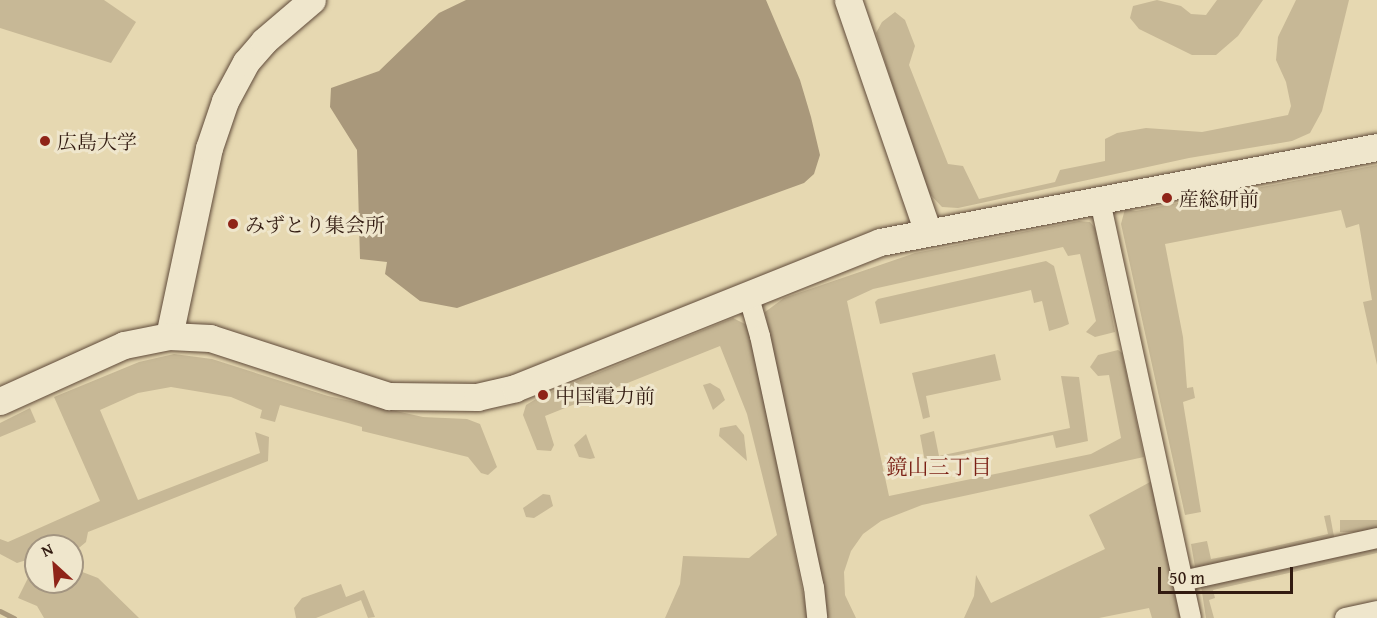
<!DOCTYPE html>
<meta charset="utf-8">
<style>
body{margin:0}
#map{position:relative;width:1377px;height:618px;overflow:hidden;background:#e6d8b1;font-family:"Gentium Book Plus","Noto Serif JP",serif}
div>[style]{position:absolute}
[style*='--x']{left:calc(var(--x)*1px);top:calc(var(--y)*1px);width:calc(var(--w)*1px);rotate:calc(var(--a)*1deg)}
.green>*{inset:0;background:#c7b896;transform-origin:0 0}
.water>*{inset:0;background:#a9987b}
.stream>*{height:5px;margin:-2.5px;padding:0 2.5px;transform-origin:2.5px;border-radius:2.5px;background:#a9987b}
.roads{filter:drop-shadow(0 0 2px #5f4a39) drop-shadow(0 0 2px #5f4a39)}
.street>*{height:20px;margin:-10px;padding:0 10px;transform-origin:10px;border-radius:10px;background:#efe6cc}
.secondary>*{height:27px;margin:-13.5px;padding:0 13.5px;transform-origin:13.5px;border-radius:13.5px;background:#efe6cc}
.dots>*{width:16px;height:16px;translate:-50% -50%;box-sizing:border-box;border:3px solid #efe6cc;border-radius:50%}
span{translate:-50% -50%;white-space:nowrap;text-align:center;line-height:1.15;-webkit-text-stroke:6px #efe6cc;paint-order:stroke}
.poi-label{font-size:20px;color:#321b11}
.left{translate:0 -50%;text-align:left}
.neighbourhood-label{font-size:21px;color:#7a1f14}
.north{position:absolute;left:24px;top:534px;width:60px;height:60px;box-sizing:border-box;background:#efe6cc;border:2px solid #a39581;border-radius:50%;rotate:334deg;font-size:16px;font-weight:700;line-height:24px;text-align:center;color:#321b11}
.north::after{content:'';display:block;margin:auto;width:21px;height:27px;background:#8f2418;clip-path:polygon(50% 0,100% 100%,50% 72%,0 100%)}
.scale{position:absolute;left:1158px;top:567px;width:135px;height:27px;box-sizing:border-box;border:3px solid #321b11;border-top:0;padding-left:8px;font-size:18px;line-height:21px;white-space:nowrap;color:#321b11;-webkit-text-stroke:4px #efe6cc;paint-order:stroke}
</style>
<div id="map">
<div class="green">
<i style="clip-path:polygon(0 0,104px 0,136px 22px,111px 63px,0 28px)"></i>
<i style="clip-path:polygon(1157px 0,1181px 6px,1191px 14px,1206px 15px,1217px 0,1263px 0,1238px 36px,1216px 55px,1192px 55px,1139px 29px,1130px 18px,1133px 6px)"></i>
<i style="clip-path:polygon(1296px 0,1349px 0,1322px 111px,1310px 133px,1292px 141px,1189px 158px,958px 208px,942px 207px,926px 190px,876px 33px,882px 22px,895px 12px,905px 20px,915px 46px,909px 65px,948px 164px,963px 166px,979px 199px,1055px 182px,1060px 170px,1105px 161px,1105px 139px,1117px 133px,1146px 128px,1202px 132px,1288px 115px,1291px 106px,1286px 82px,1276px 60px,1278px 37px)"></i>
<i style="clip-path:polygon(1377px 165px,1377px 365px,1363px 302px,1372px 300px,1359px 224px,1346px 228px,1341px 210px,1165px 244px,1183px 337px,1187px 388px,1193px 387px,1195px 398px,1183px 402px,1201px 512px,1185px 515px,1121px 224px,1125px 209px,1136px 211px)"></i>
<i style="clip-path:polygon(1079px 221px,1090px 222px,1095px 228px,1115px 332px,1095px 337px,1086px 332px,1096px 321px,1080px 254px,1068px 256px,1063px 247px,873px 289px,847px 301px,889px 496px,1091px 454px,1121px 438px,1109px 375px,1098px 376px,1090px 367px,1098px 355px,1118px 350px,1122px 353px,1144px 457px,922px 505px,881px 521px,863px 534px,851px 551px,844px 572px,845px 595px,856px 618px,823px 618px,765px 312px,784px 298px,915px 253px)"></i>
<i style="clip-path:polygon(1046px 261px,1054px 266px,1069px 324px,1062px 327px,1049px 331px,1042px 301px,1034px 303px,1031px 290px,880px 324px,875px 302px,878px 299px)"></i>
<i style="clip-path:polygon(733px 318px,749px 326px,808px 618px,665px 618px,680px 584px,683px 556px,749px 558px,777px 535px,747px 414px,720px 346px,545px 416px,554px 445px,551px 451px,537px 450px,523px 415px,526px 405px,541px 396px)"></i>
<i style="clip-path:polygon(174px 354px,212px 359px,328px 396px,423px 417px,467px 419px,480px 424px,497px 467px,488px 475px,481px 473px,468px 457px,362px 431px,362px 427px,348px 423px,280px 405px,275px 422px,260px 418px,262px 410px,231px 397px,171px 387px,138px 393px,100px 410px,138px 500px,260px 453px,255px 432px,269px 437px,268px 461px,88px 532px,86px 542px,73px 553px,72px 546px,36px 546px,36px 557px,17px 563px,0 554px,0 539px,8px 542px,100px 501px,54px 397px,139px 362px)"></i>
<i style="clip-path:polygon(995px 354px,1001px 380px,926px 396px,930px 417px,923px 419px,912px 373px)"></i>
<i style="clip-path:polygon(1061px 376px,1079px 377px,1088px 441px,1056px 448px,1053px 435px,925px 462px,920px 435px,934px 431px,939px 456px,1070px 428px)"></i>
<i style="clip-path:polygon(710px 383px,720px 389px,725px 400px,713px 410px,703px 385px)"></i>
<i style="clip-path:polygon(30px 408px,36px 422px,0 437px,0 423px)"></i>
<i style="clip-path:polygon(736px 425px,744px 435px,747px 461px,719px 436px,720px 428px)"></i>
<i style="clip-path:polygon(586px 434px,595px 458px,590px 459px,579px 457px,574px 445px)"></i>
<i style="clip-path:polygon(1152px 481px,1180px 618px,1152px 618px,1149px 608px,1099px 618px,964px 618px,974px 596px,976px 575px,991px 603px,1105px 549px,1089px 515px)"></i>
<i style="clip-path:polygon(543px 494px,550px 495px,553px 506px,534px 518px,526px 517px,523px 508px)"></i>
<i style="clip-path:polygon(1330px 515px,1335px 542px,1199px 571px,1195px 567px,1191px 544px,1207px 541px,1211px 559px,1249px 552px,1328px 534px,1324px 516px)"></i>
<i style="left:1377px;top:520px;width:12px;height:37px;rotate:90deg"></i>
<i style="clip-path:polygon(1377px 545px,1377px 553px,1213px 590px,1215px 598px,1209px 600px,1214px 618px,1206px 618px,1201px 586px)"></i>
<i style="clip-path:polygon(36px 562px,36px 582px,72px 582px,72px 568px,98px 578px,139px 618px,44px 618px,37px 606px,18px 598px)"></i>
<i style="clip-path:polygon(341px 584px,346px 597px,364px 590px,375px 617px,368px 618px,361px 600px,316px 618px,296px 618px,294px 608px,302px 598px)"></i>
</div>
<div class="water">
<i style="clip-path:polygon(466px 0,766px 0,800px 80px,811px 117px,820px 155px,814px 174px,804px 183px,457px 308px,420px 301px,385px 274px,387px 262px,360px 259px,357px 150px,330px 107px,331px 88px,379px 71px,439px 13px)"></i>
</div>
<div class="stream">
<i style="--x:0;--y:611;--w:16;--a:27"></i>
</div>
<div class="roads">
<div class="street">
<i style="--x:1100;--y:201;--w:427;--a:77.7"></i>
<i style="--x:748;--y:294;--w:44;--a:74.1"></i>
<i style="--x:760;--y:336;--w:257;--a:77.9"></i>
<i style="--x:814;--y:587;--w:31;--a:84"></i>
<i style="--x:1182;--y:581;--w:200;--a:-12.4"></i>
<i style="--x:1345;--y:618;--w:33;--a:-12"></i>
</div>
<div class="secondary">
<i style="--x:848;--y:0;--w:243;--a:71"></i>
<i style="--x:169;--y:336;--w:192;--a:-78"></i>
<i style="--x:209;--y:148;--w:50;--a:-71.2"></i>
<i style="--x:225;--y:101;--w:44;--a:-61.7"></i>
<i style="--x:246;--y:62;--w:28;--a:-49"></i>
<i style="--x:264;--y:41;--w:63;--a:-40.5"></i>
<i style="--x:0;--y:401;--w:136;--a:-24.3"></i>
<i style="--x:124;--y:345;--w:46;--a:-11.3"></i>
<i style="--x:169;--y:336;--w:41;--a:2.8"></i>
<i style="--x:210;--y:338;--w:188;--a:18"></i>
<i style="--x:389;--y:396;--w:88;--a:0.7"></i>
<i style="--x:477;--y:397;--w:39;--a:-13"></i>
<i style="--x:515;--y:388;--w:393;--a:-21.8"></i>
<i style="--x:880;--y:242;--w:506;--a:-10.82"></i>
</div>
</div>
<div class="dots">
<i style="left:45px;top:141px;background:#8f2418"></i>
<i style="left:1167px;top:198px;background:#8f2418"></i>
<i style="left:233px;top:224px;background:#8f2418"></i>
<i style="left:543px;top:395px;background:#8f2418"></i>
</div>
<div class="poi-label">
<span class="left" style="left:57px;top:141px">広島大学</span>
<span class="left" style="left:1179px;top:198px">産総研前</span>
<span class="left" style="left:245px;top:224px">みずとり集会所</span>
<span class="left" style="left:555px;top:395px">中国電力前</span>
</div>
<div class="neighbourhood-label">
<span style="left:939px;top:467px">鏡山三丁目</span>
</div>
<div class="north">N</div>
<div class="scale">50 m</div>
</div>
